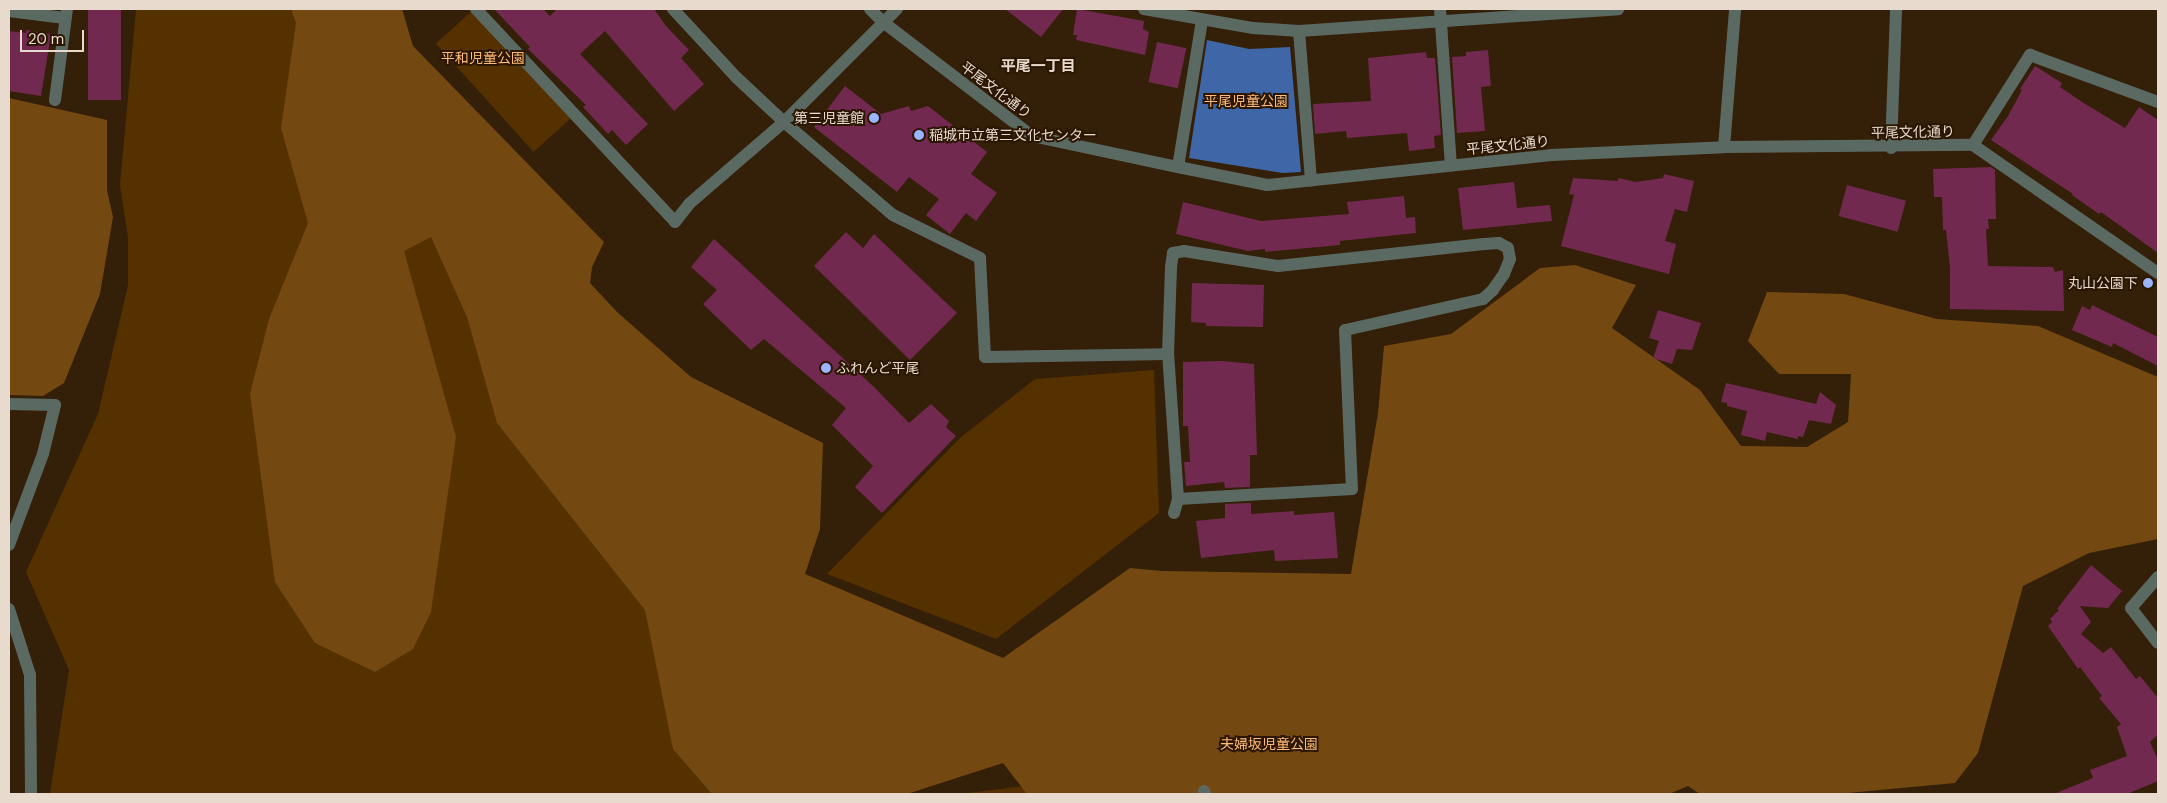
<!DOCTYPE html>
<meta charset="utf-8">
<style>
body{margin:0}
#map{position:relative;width:2167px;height:803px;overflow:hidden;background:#341f08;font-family:"DM Sans","Noto Sans JP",sans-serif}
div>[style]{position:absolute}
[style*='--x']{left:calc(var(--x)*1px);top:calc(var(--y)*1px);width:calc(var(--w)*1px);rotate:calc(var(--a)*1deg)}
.green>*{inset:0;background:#563100;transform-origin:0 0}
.forest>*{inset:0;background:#744811}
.water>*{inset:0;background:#3f67a8}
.building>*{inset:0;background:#722950;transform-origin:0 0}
.minor>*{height:12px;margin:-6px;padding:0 6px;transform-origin:6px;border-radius:6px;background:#5a6a63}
.dots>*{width:14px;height:14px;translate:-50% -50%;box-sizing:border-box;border:2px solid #2a1601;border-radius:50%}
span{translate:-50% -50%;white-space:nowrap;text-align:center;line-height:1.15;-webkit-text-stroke:4px #2a1601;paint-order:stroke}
.park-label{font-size:14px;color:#febc78}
.street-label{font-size:14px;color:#e8dacd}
.poi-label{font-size:14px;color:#e8dacd}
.right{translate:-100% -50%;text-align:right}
.left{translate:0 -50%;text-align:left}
.neighbourhood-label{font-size:15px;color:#e8dacd;font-weight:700}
.frame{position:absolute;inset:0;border:10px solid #e8dacd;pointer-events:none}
.scale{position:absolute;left:20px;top:30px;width:64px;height:22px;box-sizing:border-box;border:2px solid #e8dacd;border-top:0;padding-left:6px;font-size:15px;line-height:18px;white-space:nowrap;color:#e8dacd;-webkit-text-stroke:4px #2a1601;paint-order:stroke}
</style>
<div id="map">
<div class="green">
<i style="clip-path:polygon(136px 9px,361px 9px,573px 281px,726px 794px,50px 794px,69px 670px,26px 572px,98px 414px,128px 285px,128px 238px,120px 185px)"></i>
<i style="left:473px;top:10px;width:146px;height:50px;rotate:48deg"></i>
<i style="clip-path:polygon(1154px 370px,1159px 513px,996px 639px,827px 574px,960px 438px,1035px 379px)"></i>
<i style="clip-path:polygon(1032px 785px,1044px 794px,959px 794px)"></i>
</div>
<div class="forest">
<i style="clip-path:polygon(291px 9px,402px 9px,413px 46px,604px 242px,592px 267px,590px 283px,617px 312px,691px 377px,823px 443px,820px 529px,805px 574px,1003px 658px,1130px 568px,1162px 571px,1351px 574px,1378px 413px,1384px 346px,1451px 334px,1540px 268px,1575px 265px,1636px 285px,1612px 328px,1700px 390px,1741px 446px,1807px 447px,1848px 422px,1851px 374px,1779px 374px,1748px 341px,1767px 292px,1844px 294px,1937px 319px,2038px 326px,2158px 377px,2158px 539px,2089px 553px,2023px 586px,1978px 753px,1955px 783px,1837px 794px,1700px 794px,1688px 786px,1669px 794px,1027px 794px,1003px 763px,907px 794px,712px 794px,673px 749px,645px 610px,497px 423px,467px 317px,431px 237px,404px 251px,456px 437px,431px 612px,413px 649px,375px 672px,315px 643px,275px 582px,250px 394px,269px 319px,308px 223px,281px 128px,296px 23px)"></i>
<i style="clip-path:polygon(9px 98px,107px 120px,107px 190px,113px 217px,100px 294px,64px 383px,43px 396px,9px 395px)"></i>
</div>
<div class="water">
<i style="clip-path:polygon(1207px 40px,1249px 49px,1290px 47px,1301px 172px,1283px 173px,1189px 158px)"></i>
</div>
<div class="building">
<i style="left:88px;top:9px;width:33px;height:91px"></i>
<i style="clip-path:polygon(494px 9px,543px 9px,550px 16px,557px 9px,654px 9px,666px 26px,689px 50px,681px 58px,704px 84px,674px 111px,605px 31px,580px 54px,648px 124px,626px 145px,612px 130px,608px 134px,583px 107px,586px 105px,528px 49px,530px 47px)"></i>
<i style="clip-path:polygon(1005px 9px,1063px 9px,1041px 37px)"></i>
<i style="clip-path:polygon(1077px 9px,1144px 21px,1143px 29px,1149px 32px,1145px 55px,1076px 40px,1077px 35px,1073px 35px)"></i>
<i style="clip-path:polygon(26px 30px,51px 34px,41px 96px,9px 91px,9px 31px,26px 33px)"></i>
<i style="left:1157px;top:42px;width:30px;height:41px;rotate:12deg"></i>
<i style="clip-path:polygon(1488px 50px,1491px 86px,1481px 87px,1485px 131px,1457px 133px,1452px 57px,1466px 56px,1466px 52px)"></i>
<i style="clip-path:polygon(1426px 52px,1427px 58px,1435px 58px,1441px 135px,1434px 136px,1435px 148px,1409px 151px,1407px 133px,1347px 138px,1346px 131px,1315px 134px,1313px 104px,1371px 101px,1368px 58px)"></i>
<i style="clip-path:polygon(2035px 66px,2062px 83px,2060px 87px,2082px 102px,2125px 128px,2139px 107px,2158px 120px,2158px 253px,2101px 212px,2099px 214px,2072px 195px,2073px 194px,1991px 140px,2008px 116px,2022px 90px,2020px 89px)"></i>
<i style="clip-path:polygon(845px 86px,881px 114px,909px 106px,911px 111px,928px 106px,987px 152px,971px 174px,997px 193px,976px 221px,966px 213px,950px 234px,926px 215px,939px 199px,909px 177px,897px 192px,814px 127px)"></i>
<i style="clip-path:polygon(1991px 167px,1995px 170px,1996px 219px,1988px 219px,1989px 229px,1986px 229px,1988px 266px,2053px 267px,2055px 272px,2063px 270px,2064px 311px,1950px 309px,1950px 268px,1946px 230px,1943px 230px,1942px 197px,1934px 197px,1933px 169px)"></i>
<i style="clip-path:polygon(1664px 174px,1694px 181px,1687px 212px,1675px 209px,1665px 241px,1676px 244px,1669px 274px,1561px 246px,1574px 195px,1569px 194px,1573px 178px,1618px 181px,1618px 178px,1636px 182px,1663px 178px)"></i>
<i style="clip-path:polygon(1514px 182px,1517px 208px,1550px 205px,1552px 221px,1463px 230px,1458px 188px)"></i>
<i style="left:1847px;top:185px;width:61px;height:32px;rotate:15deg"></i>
<i style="clip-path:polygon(1404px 196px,1406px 218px,1415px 217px,1416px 233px,1340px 241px,1340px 245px,1265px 252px,1265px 249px,1248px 251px,1176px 234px,1183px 202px,1261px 221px,1349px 214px,1347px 202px)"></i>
<i style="clip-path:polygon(846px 232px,863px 248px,874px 234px,957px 313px,910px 360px,814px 266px)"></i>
<i style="clip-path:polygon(714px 239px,874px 387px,909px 423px,931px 404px,949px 421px,946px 427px,956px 436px,882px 513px,855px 487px,873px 466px,832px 425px,846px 408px,764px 339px,751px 350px,703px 304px,717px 290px,691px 267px)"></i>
<i style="clip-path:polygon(1192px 283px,1264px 285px,1263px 327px,1206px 326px,1206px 323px,1191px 322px)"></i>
<i style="clip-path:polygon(2092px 305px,2158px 337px,2158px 366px,2113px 343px,2112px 347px,2072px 330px,2082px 306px,2090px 310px)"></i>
<i style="clip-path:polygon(1658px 310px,1701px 323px,1692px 350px,1677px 349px,1672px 364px,1653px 358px,1659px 341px,1649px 338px)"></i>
<i style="clip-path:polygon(1222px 361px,1254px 364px,1257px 455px,1250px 455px,1250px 487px,1225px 488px,1224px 482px,1186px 486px,1184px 462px,1190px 462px,1188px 426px,1183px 426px,1183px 362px)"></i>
<i style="clip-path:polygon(1726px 383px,1816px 404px,1820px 392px,1836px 405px,1831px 424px,1809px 420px,1803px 437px,1798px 436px,1798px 439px,1767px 432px,1765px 441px,1741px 435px,1747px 411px,1727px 406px,1727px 403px,1721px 402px)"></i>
<i style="clip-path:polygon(1251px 503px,1251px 514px,1294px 511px,1294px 515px,1334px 512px,1338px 558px,1275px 561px,1274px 550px,1201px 558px,1196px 521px,1225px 518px,1225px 504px)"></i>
<i style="clip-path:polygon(2091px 565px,2122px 591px,2108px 608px,2080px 606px,2091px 622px,2081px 634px,2103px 653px,2111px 647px,2136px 679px,2140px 676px,2158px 698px,2158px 735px,2150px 742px,2158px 760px,2158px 781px,2127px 794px,2054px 794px,2093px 778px,2090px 770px,2127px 756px,2117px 727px,2121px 724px,2099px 698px,2102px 696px,2080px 667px,2078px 669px,2048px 626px,2052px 622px,2050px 619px,2059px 610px,2057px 609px)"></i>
</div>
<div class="minor">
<i style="--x:476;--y:9;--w:291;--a:46.9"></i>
<i style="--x:675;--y:222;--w:24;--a:-52"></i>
<i style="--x:690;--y:203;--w:124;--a:-40.8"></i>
<i style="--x:784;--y:122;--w:160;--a:-45"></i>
<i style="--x:673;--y:9;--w:94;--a:47.2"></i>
<i style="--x:737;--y:78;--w:64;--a:43.1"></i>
<i style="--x:784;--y:122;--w:143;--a:40.5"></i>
<i style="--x:893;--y:215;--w:97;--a:26.3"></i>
<i style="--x:980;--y:258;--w:99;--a:87.1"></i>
<i style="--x:985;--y:357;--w:183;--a:-0.9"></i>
<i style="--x:870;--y:9;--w:18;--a:45"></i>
<i style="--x:883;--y:22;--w:188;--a:37.4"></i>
<i style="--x:1032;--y:136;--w:154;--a:12"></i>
<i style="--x:1183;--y:168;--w:86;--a:11.4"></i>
<i style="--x:1267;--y:185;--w:286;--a:-6"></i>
<i style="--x:1551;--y:155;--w:173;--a:-2.6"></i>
<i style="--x:1724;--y:147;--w:249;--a:-0.5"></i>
<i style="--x:1973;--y:145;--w:225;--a:34.7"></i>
<i style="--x:1144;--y:9;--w:111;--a:9.9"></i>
<i style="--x:1253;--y:28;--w:46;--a:3.7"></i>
<i style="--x:1299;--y:31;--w:320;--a:-3.9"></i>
<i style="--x:1440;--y:9;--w:157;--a:86"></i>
<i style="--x:9;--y:11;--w:56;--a:7.1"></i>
<i style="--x:1299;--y:31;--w:150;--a:85.4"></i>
<i style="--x:55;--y:100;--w:92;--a:-82.5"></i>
<i style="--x:1973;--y:145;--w:107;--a:-57.7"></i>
<i style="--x:2030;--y:55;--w:136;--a:20.2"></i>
<i style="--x:1724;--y:147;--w:138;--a:-85.4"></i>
<i style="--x:1891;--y:148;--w:139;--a:-87.9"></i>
<i style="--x:1178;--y:167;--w:149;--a:-80.7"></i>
<i style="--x:9;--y:404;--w:46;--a:1.2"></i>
<i style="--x:55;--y:405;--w:50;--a:103.8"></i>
<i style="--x:43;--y:454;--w:97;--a:110.5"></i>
<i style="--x:1174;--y:513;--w:15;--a:-74"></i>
<i style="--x:1178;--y:499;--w:145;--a:-93.9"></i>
<i style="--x:1168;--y:354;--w:87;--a:-88"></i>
<i style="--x:1171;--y:267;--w:14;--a:-82"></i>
<i style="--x:1173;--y:253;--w:11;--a:-10"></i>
<i style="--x:1184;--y:251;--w:95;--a:9.1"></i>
<i style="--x:1278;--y:266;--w:207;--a:-6.1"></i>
<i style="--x:1484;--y:244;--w:15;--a:-4"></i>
<i style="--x:1499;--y:243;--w:10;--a:29"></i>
<i style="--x:1508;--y:248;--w:11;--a:80"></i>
<i style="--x:1510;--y:259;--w:16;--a:112"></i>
<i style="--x:1504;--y:274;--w:19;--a:125"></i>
<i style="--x:1493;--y:290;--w:13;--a:138"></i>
<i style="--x:1483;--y:299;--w:141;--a:167.3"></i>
<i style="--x:1345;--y:330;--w:159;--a:87.5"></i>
<i style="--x:1352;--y:489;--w:174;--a:176.7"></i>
<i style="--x:2158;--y:577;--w:41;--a:131.1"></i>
<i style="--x:2131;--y:608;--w:44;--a:52.4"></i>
<i style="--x:9;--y:609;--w:69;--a:72.3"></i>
<i style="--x:30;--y:675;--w:119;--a:89.5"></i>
<i style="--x:1204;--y:791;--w:3;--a:72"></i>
</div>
<div class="dots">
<i style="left:874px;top:118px;background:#9ab5fd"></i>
<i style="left:919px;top:135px;background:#9ab5fd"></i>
<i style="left:2148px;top:283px;background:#9ab5fd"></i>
<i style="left:826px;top:368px;background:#9ab5fd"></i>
</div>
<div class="park-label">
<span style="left:483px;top:58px">平和児童公園</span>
<span style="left:1246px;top:101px">平尾児童公園</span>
<span style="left:1269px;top:744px">夫婦坂児童公園</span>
</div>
<div class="street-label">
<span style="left:996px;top:90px;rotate:37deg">平尾文化通り</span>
<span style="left:1913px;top:132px;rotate:-1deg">平尾文化通り</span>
<span style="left:1508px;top:145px;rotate:-6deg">平尾文化通り</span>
</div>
<div class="poi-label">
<span class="right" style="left:864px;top:118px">第三児童館</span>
<span class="left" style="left:929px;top:135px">稲城市立第三文化センター</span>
<span class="right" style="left:2138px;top:283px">丸山公園下</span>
<span class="left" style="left:836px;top:368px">ふれんど平尾</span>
</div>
<div class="neighbourhood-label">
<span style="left:1038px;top:67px">平尾一丁目</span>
</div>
<div class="frame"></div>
<div class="scale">20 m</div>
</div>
